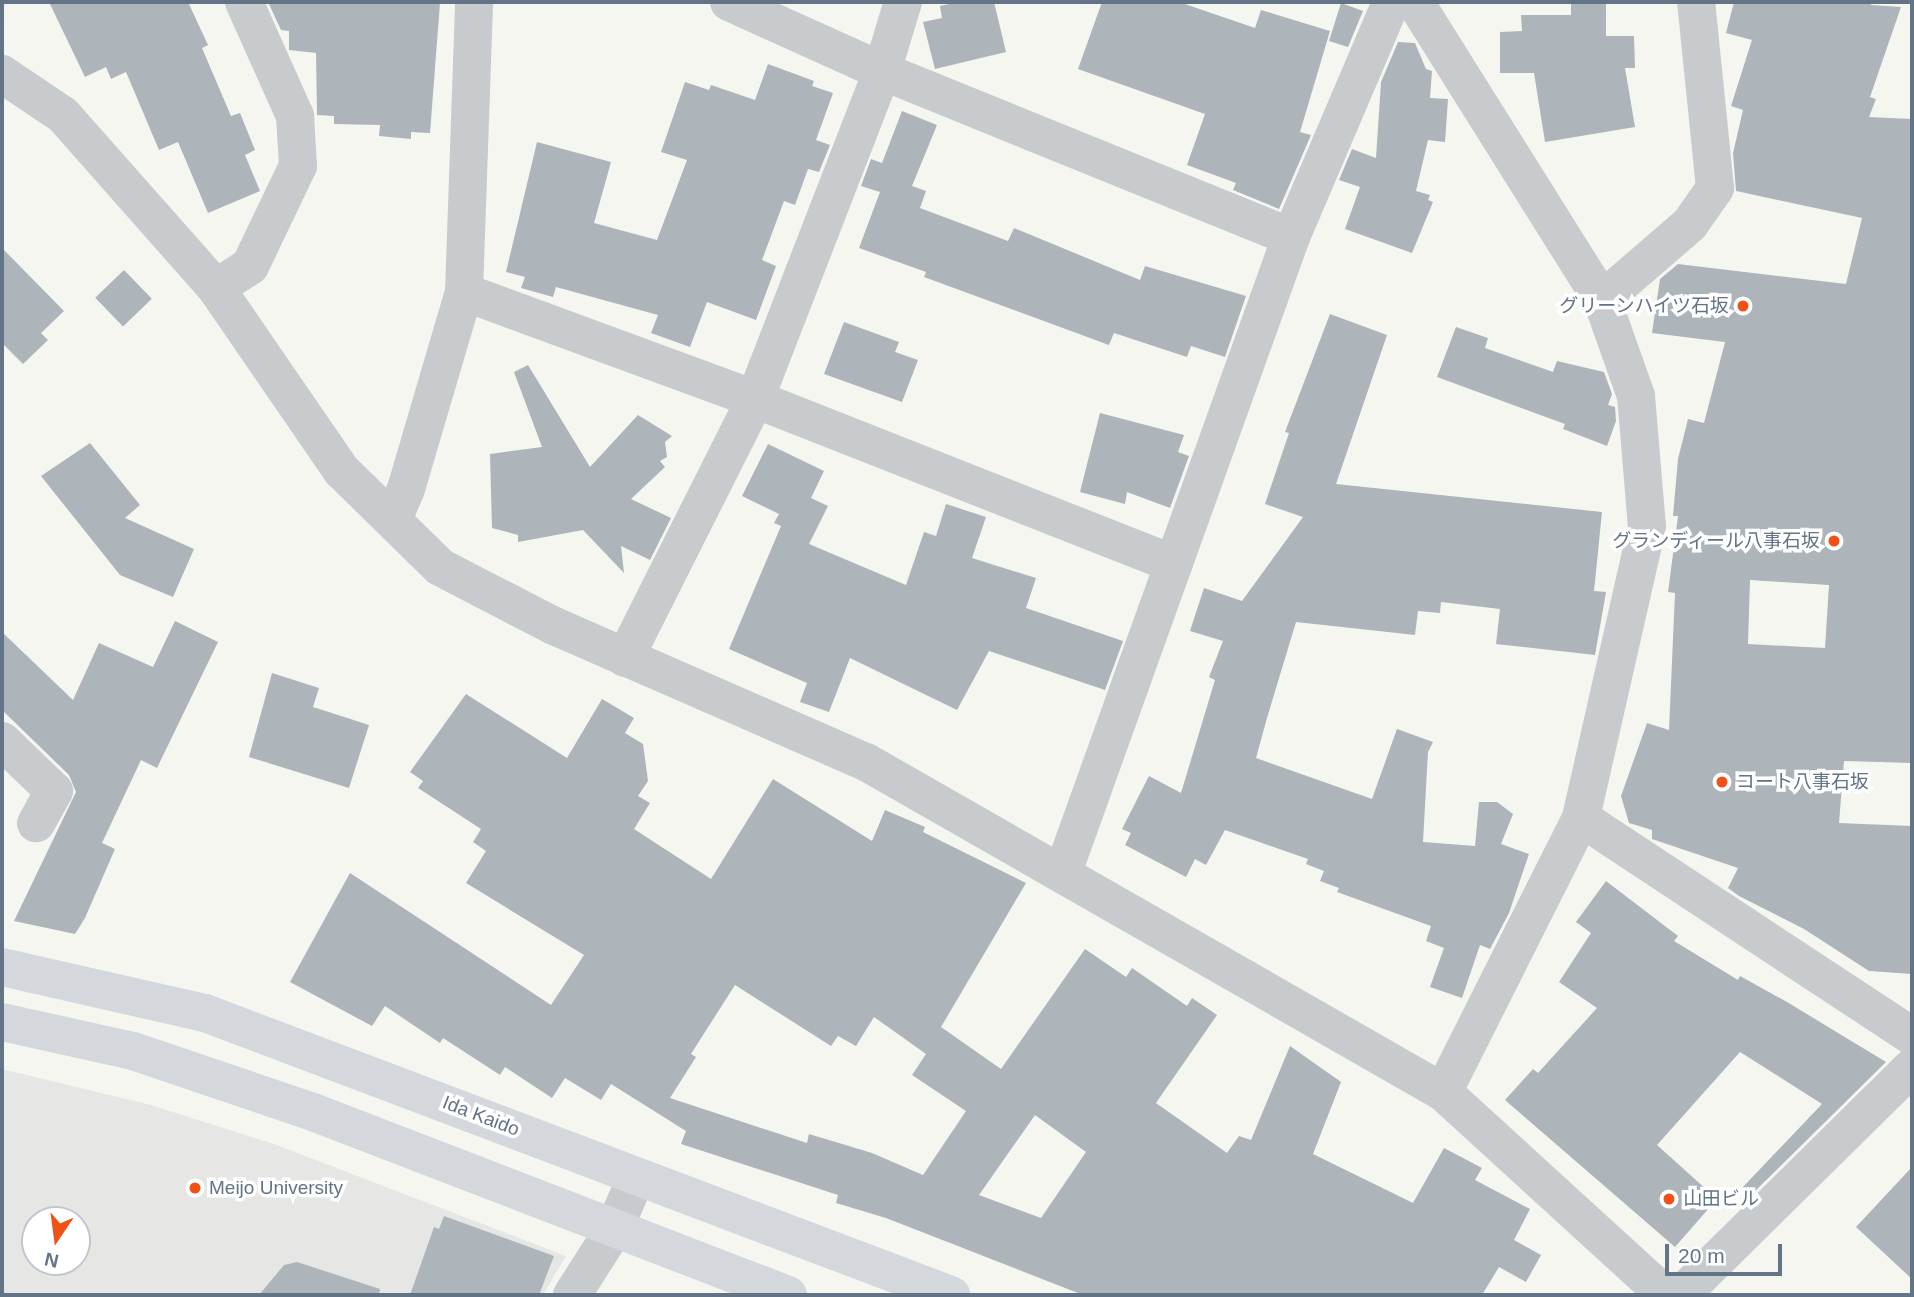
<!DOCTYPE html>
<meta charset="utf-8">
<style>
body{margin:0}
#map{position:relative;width:1914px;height:1297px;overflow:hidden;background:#f6f6f1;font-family:Helvetica,"Noto Sans JP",sans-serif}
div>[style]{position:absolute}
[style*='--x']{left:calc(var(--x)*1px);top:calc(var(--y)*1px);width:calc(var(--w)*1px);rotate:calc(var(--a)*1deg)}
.built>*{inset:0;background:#e6e7e5}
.building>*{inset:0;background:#adb4ba;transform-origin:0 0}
.minor>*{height:38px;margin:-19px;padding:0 19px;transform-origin:19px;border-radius:19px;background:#c8cbce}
.highway>*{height:38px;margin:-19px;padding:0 19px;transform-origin:19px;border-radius:19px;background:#d4d8dd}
.dots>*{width:19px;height:19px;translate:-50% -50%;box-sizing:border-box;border:4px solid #fff;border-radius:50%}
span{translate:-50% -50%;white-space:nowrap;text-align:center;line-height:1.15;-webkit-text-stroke:7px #fff;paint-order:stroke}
.poi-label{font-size:19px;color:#627485}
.right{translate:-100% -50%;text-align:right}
.left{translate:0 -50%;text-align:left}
.street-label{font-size:19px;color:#627485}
.frame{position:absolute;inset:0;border:4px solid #627485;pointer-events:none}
.north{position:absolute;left:21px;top:1206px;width:70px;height:70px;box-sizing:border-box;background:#fff;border:2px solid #c0c7ce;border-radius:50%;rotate:193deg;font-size:19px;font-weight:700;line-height:28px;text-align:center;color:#627485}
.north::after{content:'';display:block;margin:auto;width:24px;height:32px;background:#f15017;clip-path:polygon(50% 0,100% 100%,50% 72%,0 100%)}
.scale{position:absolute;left:1665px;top:1244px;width:117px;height:32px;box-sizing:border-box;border:4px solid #627485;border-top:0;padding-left:9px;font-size:21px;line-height:24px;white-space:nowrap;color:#627485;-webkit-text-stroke:5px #fff;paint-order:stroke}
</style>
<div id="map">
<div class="built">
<i style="clip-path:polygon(evenodd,2px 1069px,151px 1105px,274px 1144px,566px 1256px,543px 1295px,2px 1295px,2px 1069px,35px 1220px,77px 1220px,77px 1262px,35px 1262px,35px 1220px)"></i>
</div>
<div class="building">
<i style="clip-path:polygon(49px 2px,188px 2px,208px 45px,202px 48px,231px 116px,240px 113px,255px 150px,245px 155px,260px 191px,208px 213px,178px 142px,159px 150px,126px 72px,111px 79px,106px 67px,85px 77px)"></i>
<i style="clip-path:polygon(268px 2px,440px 3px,430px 133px,411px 132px,411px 139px,379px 136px,380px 125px,334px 124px,334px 116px,317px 115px,316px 53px,289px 50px,289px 31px,281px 30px)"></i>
<i style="clip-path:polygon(958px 2px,994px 2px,1006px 52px,935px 69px,923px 22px,942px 18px,940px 6px)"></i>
<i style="clip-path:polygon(1102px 2px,1179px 2px,1255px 28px,1261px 10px,1330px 31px,1300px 132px,1311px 135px,1279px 209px,1233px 190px,1236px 183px,1187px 165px,1205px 114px,1078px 69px)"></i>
<i style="clip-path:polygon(1571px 2px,1606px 2px,1606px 36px,1634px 36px,1635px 68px,1625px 68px,1635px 127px,1545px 142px,1534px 73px,1500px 73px,1500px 32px,1522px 31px,1521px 15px,1571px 15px)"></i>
<i style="clip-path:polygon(evenodd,1734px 2px,1872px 2px,1871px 5px,1901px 7px,1870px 97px,1876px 99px,1869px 117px,1912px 119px,1912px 763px,1844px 761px,1839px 823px,1912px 826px,1912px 974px,1869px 971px,1804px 929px,1739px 896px,1728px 888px,1738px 868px,1652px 839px,1652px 830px,1629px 823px,1621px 796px,1647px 723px,1669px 730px,1675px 593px,1668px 592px,1678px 516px,1673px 516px,1678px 459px,1688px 419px,1704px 423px,1725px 342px,1652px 333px,1660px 279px,1678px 264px,1846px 284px,1862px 218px,1736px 191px,1733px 153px,1743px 110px,1731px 106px,1752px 40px,1726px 33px,1734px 2px,1750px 580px,1829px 585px,1825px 648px,1748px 644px,1750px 580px)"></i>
<i style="clip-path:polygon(1341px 3px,1363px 11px,1348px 47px,1329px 41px)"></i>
<i style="clip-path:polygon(1398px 42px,1415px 43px,1426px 69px,1432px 71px,1430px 98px,1448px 99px,1445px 142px,1428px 140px,1416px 191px,1430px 195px,1428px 200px,1433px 202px,1412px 253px,1345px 229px,1360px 187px,1339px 180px,1352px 149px,1376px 158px,1381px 82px)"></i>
<i style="clip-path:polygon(768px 64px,814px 81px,812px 86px,833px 93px,816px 140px,830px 145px,819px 172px,808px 169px,795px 205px,784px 201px,762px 260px,776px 266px,756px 320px,707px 302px,690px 347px,651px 333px,658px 315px,556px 287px,553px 297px,521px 288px,525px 277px,506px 272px,537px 142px,611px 162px,594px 223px,657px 240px,687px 160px,661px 152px,685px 82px,709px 90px,711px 85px,755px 100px)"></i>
<i style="clip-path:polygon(902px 111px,937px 125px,912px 186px,926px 191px,920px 208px,1008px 241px,1014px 228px,1140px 280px,1145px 266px,1246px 296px,1225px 357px,1191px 346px,1187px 357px,1114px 333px,1109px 345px,924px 277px,926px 272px,859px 248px,880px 192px,861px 186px,871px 159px,882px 163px)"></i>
<i style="clip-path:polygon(2px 248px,64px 311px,41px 333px,48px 340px,23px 364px,2px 343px)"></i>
<i style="left:124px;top:270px;width:40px;height:40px;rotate:46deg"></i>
<i style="clip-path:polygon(1330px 314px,1387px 335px,1336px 484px,1602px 512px,1594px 591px,1606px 592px,1595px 655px,1496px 644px,1500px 609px,1441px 602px,1440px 613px,1418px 611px,1415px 635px,1296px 622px,1267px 718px,1256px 758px,1372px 799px,1397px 729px,1433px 742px,1428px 752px,1423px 842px,1475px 846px,1479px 802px,1497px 802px,1513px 814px,1501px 844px,1529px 854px,1509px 913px,1490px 949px,1480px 945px,1462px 998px,1430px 987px,1444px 948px,1426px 941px,1431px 926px,1337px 892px,1339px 888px,1320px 881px,1324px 871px,1306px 864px,1308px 859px,1225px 830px,1206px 865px,1195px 859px,1186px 877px,1125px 845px,1131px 833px,1122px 829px,1149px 776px,1181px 793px,1215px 680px,1209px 677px,1223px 641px,1190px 631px,1204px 588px,1242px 601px,1303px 517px,1265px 504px,1289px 433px,1285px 432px)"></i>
<i style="clip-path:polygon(844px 322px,899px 342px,895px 352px,918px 360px,902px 402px,824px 374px)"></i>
<i style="clip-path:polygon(1456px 327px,1488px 338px,1485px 348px,1553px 372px,1557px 361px,1604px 372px,1612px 394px,1608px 405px,1615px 407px,1616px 421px,1607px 446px,1563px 429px,1565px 424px,1437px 377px)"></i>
<i style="clip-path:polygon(528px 365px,590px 467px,638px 415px,672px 436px,665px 442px,667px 457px,660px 461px,665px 467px,631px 499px,671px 518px,650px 560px,621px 546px,624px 573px,583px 530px,518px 542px,518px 535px,492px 528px,490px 454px,542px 447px,514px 372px)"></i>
<i style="clip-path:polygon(1100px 413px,1184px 435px,1178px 452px,1189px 456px,1170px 508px,1127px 492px,1125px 504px,1080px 492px)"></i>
<i style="clip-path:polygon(90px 443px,140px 505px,125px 518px,194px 549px,173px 597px,120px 575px,41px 476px)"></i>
<i style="clip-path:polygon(768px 444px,824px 471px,811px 498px,828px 506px,809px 544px,906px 585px,924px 532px,936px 536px,946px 504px,986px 517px,972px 558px,1036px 578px,1026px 608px,1123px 641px,1105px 690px,989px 651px,957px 710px,850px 658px,829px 712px,800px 702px,807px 683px,729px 649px,781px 526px,774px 523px,779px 514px,742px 496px)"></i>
<i style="clip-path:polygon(175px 621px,218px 642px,157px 768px,141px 760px,102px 843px,115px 849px,85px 918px,75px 934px,14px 921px,76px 792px,69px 775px,2px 710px,2px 632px,73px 700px,99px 643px,153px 667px)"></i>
<i style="clip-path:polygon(272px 673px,319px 688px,313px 707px,369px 725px,349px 788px,249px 757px)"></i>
<i style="clip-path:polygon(evenodd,466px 694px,567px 758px,602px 699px,634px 718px,625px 733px,643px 744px,648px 781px,638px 796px,650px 803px,634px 829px,711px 879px,773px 779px,872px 841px,885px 810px,925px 827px,923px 832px,1026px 883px,941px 1027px,1001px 1069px,1085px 949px,1126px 977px,1132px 968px,1187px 1006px,1192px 998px,1217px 1015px,1156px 1103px,1227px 1153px,1239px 1136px,1251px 1140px,1290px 1046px,1341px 1082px,1313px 1154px,1413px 1203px,1444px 1148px,1482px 1168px,1475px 1180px,1530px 1209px,1514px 1240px,1541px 1255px,1526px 1282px,1499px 1267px,1482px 1295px,1083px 1295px,886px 1218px,836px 1203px,838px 1195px,681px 1144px,686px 1131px,611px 1084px,601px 1100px,565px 1078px,552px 1098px,505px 1067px,500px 1075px,443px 1038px,440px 1043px,385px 1006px,372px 1026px,290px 982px,350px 873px,551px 1005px,584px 955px,466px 883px,486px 851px,473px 842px,481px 829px,418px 788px,423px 781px,410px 772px,466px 694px,735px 985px,831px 1046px,838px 1036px,856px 1046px,874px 1017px,926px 1054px,912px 1075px,966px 1111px,923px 1175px,872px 1153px,809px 1134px,807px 1143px,670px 1098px,696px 1057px,691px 1054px,735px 985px,466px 694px,1035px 1115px,1086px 1152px,1041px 1218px,979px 1195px,1035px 1115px)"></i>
<i style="clip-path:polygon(1606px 881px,1678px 936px,1674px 941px,1738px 980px,1740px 976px,1787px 1002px,1886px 1062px,1750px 1196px,1742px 1188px,1822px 1104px,1740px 1052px,1657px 1145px,1717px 1199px,1675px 1247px,1505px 1100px,1533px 1069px,1538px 1073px,1597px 1008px,1559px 982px,1591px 933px,1576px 922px)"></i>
<i style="clip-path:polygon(1912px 1167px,1912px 1279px,1856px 1227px)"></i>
<i style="clip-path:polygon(444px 1216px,554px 1256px,539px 1295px,410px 1295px,434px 1227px,439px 1229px)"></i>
<i style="clip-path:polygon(297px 1262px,380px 1289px,379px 1295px,259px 1295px,284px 1265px)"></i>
</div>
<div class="minor">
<i style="--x:729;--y:2;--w:168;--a:24.3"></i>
<i style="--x:882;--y:71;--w:441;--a:22.1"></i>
<i style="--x:1415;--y:2;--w:352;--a:57.9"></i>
<i style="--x:1602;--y:300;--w:102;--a:70.5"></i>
<i style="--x:1636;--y:396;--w:131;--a:85.2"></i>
<i style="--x:1647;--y:527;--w:298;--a:102.8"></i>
<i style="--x:1581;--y:818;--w:307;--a:116.7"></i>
<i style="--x:2;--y:74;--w:73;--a:33.9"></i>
<i style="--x:63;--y:115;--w:231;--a:48.5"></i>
<i style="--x:216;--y:288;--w:222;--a:55.5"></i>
<i style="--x:342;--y:471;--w:137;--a:44.4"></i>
<i style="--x:440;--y:567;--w:126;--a:27.4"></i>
<i style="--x:552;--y:625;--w:343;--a:23.6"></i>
<i style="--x:866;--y:762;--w:665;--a:29.77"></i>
<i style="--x:1443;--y:1092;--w:301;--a:42.4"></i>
<i style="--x:216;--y:288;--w:40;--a:-32.9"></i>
<i style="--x:250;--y:266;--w:111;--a:-64.4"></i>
<i style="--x:298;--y:166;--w:50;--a:-93.4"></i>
<i style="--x:295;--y:116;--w:125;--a:-114.1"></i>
<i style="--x:464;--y:292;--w:310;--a:20.2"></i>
<i style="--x:755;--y:399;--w:450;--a:21.5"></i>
<i style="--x:1602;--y:300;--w:116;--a:-40.8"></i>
<i style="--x:1690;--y:224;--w:44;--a:-55.2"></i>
<i style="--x:1715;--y:188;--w:187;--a:-95.8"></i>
<i style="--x:394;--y:517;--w:30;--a:-67"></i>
<i style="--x:406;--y:489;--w:205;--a:-73.6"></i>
<i style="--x:464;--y:292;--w:290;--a:-88"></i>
<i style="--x:625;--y:658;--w:290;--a:-63.3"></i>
<i style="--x:755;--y:399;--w:352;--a:-68.8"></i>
<i style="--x:882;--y:71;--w:72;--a:-73.1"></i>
<i style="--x:2;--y:741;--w:72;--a:43.9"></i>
<i style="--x:54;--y:791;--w:37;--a:119"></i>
<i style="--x:1581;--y:818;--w:396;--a:33.4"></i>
<i style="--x:1063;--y:872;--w:675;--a:-70.25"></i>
<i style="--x:1291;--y:237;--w:255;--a:-66.9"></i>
<i style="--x:572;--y:1295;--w:76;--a:-57.4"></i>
<i style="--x:613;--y:1231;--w:58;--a:-66.5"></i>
<i style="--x:1681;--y:1295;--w:325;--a:-44.6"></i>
</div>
<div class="highway">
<i style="--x:2;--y:967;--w:208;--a:12.8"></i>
<i style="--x:205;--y:1013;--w:798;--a:20.71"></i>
<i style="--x:2;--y:1022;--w:134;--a:12.5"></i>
<i style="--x:133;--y:1051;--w:190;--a:18.7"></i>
<i style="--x:313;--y:1112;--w:509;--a:21.07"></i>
</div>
<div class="dots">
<i style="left:1743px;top:306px;background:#f15017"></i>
<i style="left:1834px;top:541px;background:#f15017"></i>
<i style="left:1722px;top:782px;background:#f15017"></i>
<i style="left:195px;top:1188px;background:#f15017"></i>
<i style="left:1669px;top:1199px;background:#f15017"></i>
</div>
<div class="poi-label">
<span class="right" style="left:1729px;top:306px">グリーンハイツ石坂</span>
<span class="right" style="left:1820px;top:541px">グランディール八事石坂</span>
<span class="left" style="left:1736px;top:782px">コート八事石坂</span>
<span class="left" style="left:209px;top:1188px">Meijo University</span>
<span class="left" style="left:1683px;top:1199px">山田ビル</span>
</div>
<div class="street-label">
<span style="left:481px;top:1116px;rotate:21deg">Ida Kaido</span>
</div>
<div class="frame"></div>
<div class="north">N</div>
<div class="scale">20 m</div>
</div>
